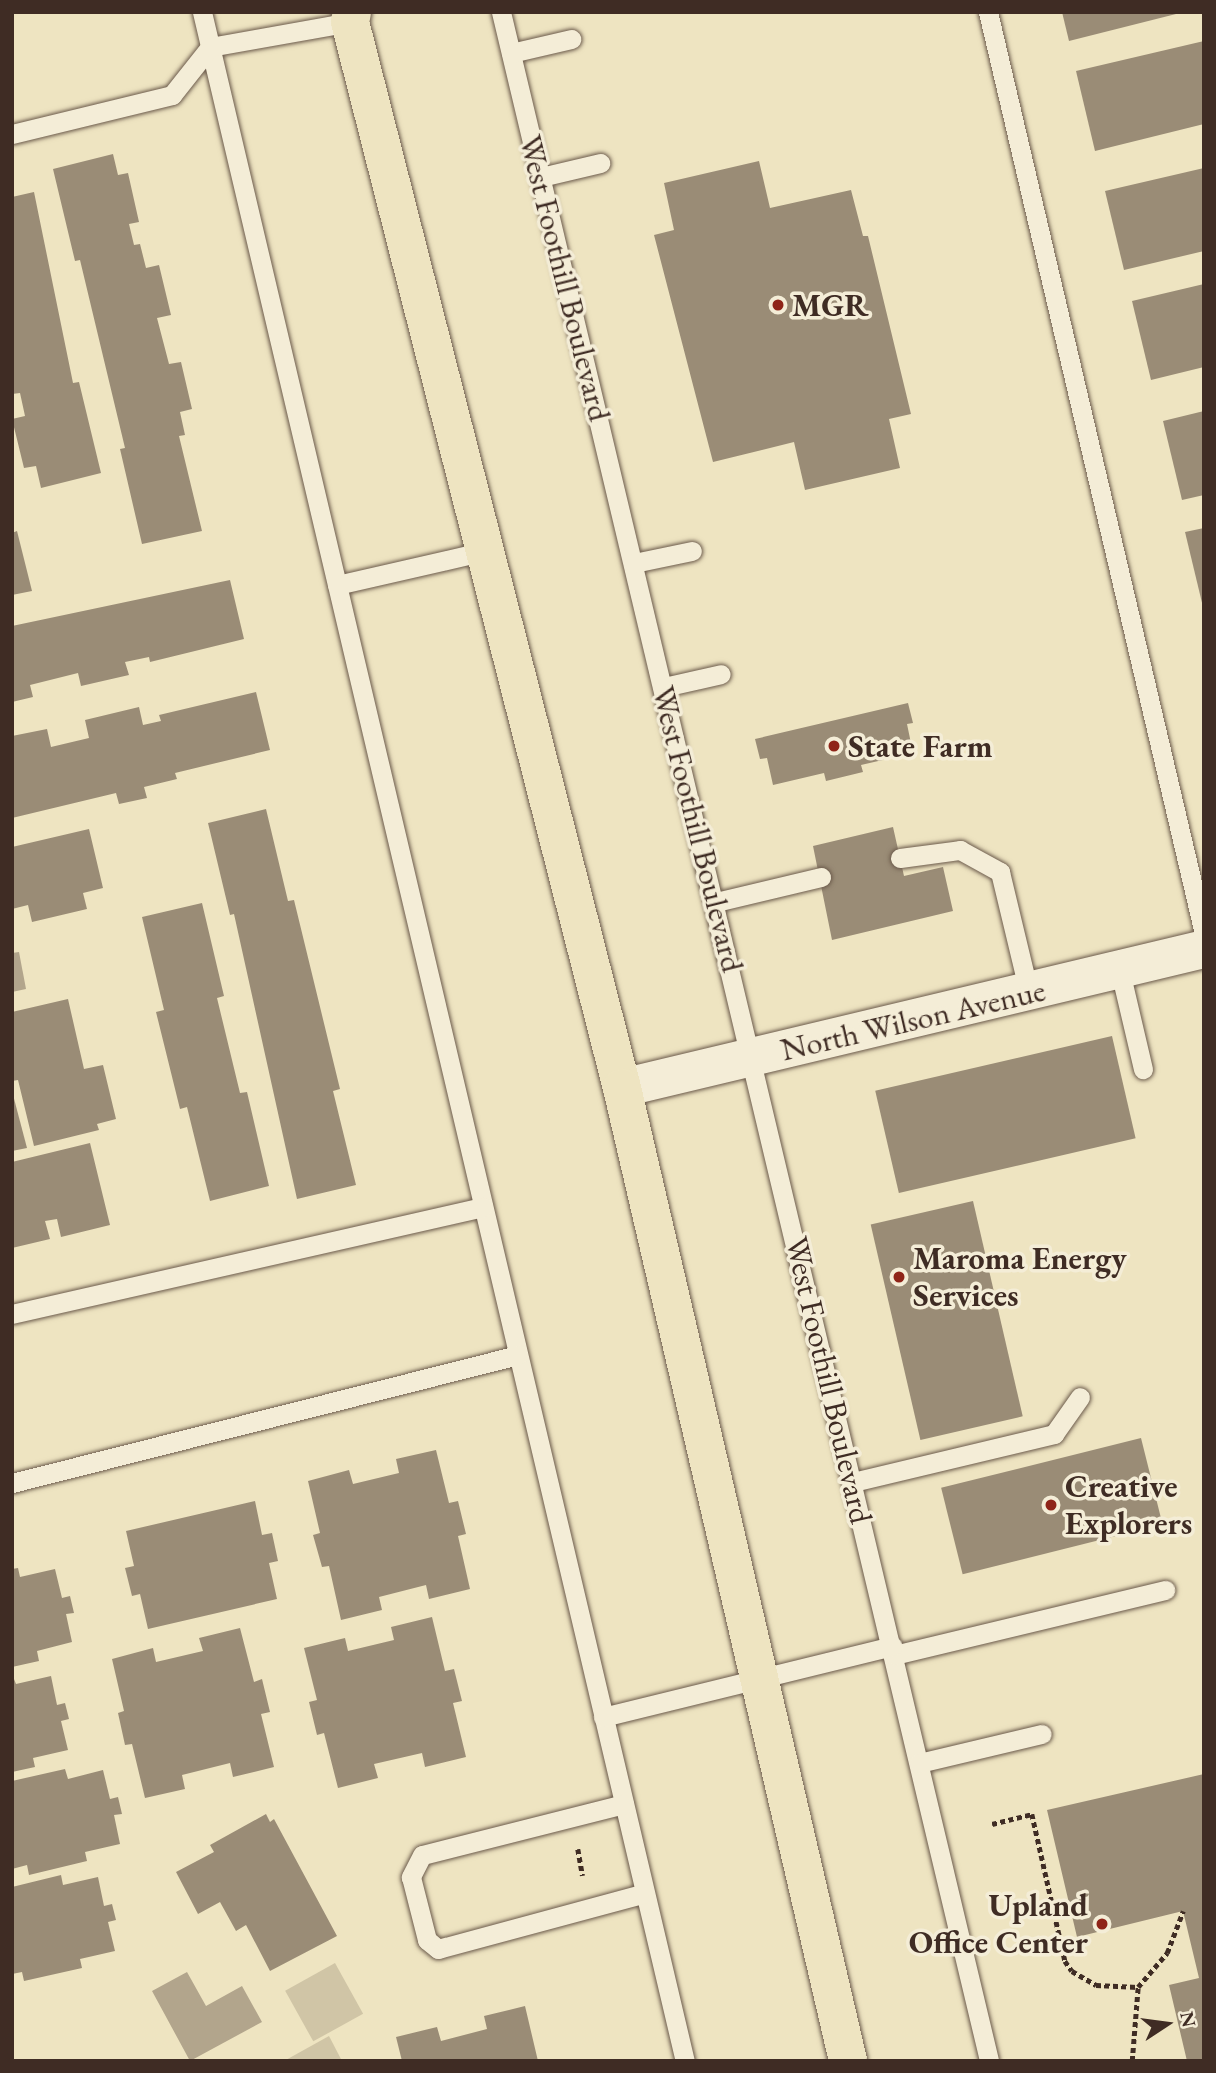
<!DOCTYPE html>
<style>
body{margin:0}
#map{position:relative;width:1216px;height:2073px;overflow:hidden;background:#eee4c1;font-family:"EB Garamond",serif}
div>[style]{position:absolute}
[style*='--x']{left:calc(var(--x)*1px);top:calc(var(--y)*1px);width:calc(var(--w)*1px);rotate:calc(var(--a)*1deg)}
.green>*{inset:0;background:#d0c5a6;transform-origin:0 0}
.water>*{inset:0;background:#b2a58c}
.building>*{inset:0;background:#9a8c76;transform-origin:0 0}
.path>*{height:4.5px;margin-top:-2.25px;transform-origin:0;background:repeating-linear-gradient(90deg,#3f2c24 0 5px,transparent 0 8.5px)}
.roads{filter:drop-shadow(0 0 2px #6b5a4b) drop-shadow(0 0 2px #6b5a4b)}
.service>*{height:19px;margin:-9.5px;padding:0 9.5px;transform-origin:9.5px;border-radius:9.5px;background:#f4edd7}
.minor>*{height:38px;margin:-19px;padding:0 19px;transform-origin:19px;border-radius:19px;background:#f4edd7}
.primary>*{height:38px;margin:-19px;padding:0 19px;transform-origin:19px;border-radius:19px;background:#eee4c1}
.dots>*{width:19px;height:19px;translate:-50% -50%;box-sizing:border-box;border:4px solid #f4edd7;border-radius:50%}
span{translate:-50% -50%;white-space:nowrap;text-align:center;line-height:1.15;-webkit-text-stroke:7px #f4edd7;paint-order:stroke}
.street-label{font-size:32px;color:#3f2c24}
.poi-label{font-size:32px;color:#3f2c24;font-weight:700}
.left{translate:0 -50%;text-align:left}
.right{translate:-100% -50%;text-align:right}
.frame{position:absolute;inset:0;border:14px solid #3f2c24;pointer-events:none}
.north{position:absolute;left:1132px;top:1989px;width:70px;height:70px;-webkit-text-stroke:5px #f4edd7;paint-order:stroke;rotate:77deg;font-size:19px;font-weight:700;line-height:28px;text-align:center;color:#3f2c24}
.north::after{content:'';display:block;margin:auto;width:24px;height:32px;background:#3f2c24;clip-path:polygon(50% 0,100% 100%,50% 72%,0 100%)}
</style>
<div id="map">
<div class="green">
<i style="left:335px;top:1963px;width:58px;height:57px;rotate:61deg"></i>
<i style="clip-path:polygon(329px 2036px,342px 2061px,284px 2061px)"></i>
</div>
<div class="water">
<i style="clip-path:polygon(19px 952px,26px 989px,12px 992px,12px 953px)"></i>
<i style="clip-path:polygon(187px 1972px,206px 2006px,242px 1986px,262px 2022px,190px 2061px,152px 1991px)"></i>
</div>
<div class="building">
<i style="clip-path:polygon(1062px 12px,1180px 12px,1180px 13px,1069px 41px)"></i>
<i style="clip-path:polygon(1204px 41px,1204px 124px,1095px 151px,1076px 71px)"></i>
<i style="clip-path:polygon(113px 154px,118px 175px,128px 173px,139px 222px,129px 224px,134px 245px,140px 244px,146px 268px,159px 265px,171px 315px,157px 318px,169px 364px,181px 362px,192px 409px,180px 412px,185px 435px,179px 436px,202px 531px,142px 544px,120px 449px,125px 448px,80px 260px,75px 261px,53px 169px)"></i>
<i style="clip-path:polygon(759px 161px,770px 208px,851px 190px,863px 236px,868px 236px,911px 414px,889px 419px,900px 468px,805px 490px,794px 442px,713px 462px,654px 235px,674px 230px,664px 183px)"></i>
<i style="clip-path:polygon(1204px 168px,1204px 251px,1124px 270px,1105px 191px)"></i>
<i style="clip-path:polygon(34px 192px,73px 383px,79px 382px,101px 473px,41px 488px,36px 466px,24px 468px,12px 419px,25px 416px,20px 393px,12px 394px,12px 197px)"></i>
<i style="clip-path:polygon(1204px 284px,1204px 367px,1151px 380px,1132px 301px)"></i>
<i style="clip-path:polygon(1204px 411px,1204px 495px,1182px 500px,1163px 421px)"></i>
<i style="clip-path:polygon(1204px 528px,1204px 607px,1203px 607px,1185px 532px)"></i>
<i style="clip-path:polygon(17px 531px,32px 591px,12px 595px,12px 533px)"></i>
<i style="clip-path:polygon(230px 580px,244px 639px,150px 662px,149px 657px,125px 662px,129px 675px,81px 686px,78px 673px,30px 685px,33px 697px,12px 702px,12px 626px)"></i>
<i style="clip-path:polygon(256px 692px,270px 750px,175px 773px,177px 779px,144px 787px,147px 798px,119px 804px,116px 793px,12px 818px,12px 736px,47px 729px,51px 747px,89px 738px,85px 720px,139px 707px,143px 725px,161px 721px,159px 715px)"></i>
<i style="clip-path:polygon(908px 703px,913px 723px,907px 724px,913px 753px,861px 765px,863px 772px,826px 781px,824px 773px,773px 785px,767px 758px,760px 759px,755px 739px)"></i>
<i style="clip-path:polygon(266px 809px,288px 901px,294px 900px,340px 1089px,333px 1091px,356px 1185px,297px 1199px,234px 914px,230px 915px,208px 823px)"></i>
<i style="clip-path:polygon(893px 827px,904px 876px,943px 867px,953px 911px,832px 940px,813px 846px)"></i>
<i style="clip-path:polygon(89px 829px,103px 888px,83px 893px,87px 909px,32px 922px,28px 905px,12px 909px,12px 847px)"></i>
<i style="clip-path:polygon(202px 903px,224px 996px,217px 998px,240px 1093px,247px 1092px,269px 1186px,210px 1201px,187px 1107px,180px 1109px,156px 1012px,164px 1010px,142px 917px)"></i>
<i style="clip-path:polygon(68px 999px,84px 1069px,103px 1065px,116px 1119px,97px 1124px,99px 1130px,34px 1146px,18px 1080px,12px 1081px,12px 1012px)"></i>
<i style="left:1112px;top:1036px;width:105px;height:243px;rotate:77deg"></i>
<i style="clip-path:polygon(12px 1091px,27px 1148px,12px 1151px)"></i>
<i style="clip-path:polygon(90px 1143px,110px 1225px,61px 1237px,57px 1219px,45px 1221px,50px 1239px,12px 1248px,12px 1162px)"></i>
<i style="left:973px;top:1201px;width:221px;height:105px;rotate:77deg"></i>
<i style="left:1141px;top:1438px;width:89px;height:206px;rotate:76deg"></i>
<i style="clip-path:polygon(436px 1450px,449px 1503px,458px 1501px,466px 1534px,458px 1536px,470px 1589px,429px 1599px,426px 1585px,379px 1597px,382px 1610px,341px 1620px,329px 1566px,322px 1567px,313px 1535px,320px 1533px,308px 1481px,349px 1470px,353px 1484px,399px 1473px,396px 1459px)"></i>
<i style="clip-path:polygon(255px 1501px,262px 1535px,272px 1533px,278px 1561px,269px 1563px,277px 1599px,148px 1629px,140px 1594px,132px 1596px,125px 1568px,134px 1566px,126px 1531px)"></i>
<i style="clip-path:polygon(18px 1568px,20px 1577px,55px 1569px,62px 1598px,70px 1596px,74px 1613px,66px 1614px,72px 1642px,37px 1651px,39px 1661px,12px 1667px,12px 1569px)"></i>
<i style="clip-path:polygon(432px 1617px,445px 1671px,454px 1669px,462px 1701px,453px 1703px,466px 1757px,425px 1767px,422px 1753px,374px 1764px,378px 1778px,338px 1788px,324px 1733px,317px 1735px,309px 1702px,317px 1700px,304px 1648px,345px 1638px,348px 1651px,394px 1640px,391px 1627px)"></i>
<i style="clip-path:polygon(240px 1628px,254px 1682px,262px 1679px,270px 1712px,261px 1714px,274px 1767px,233px 1777px,230px 1763px,182px 1775px,185px 1789px,145px 1798px,132px 1744px,125px 1745px,118px 1713px,124px 1711px,112px 1659px,153px 1648px,156px 1662px,203px 1651px,199px 1638px)"></i>
<i style="clip-path:polygon(12px 1674px,16px 1684px,51px 1676px,57px 1705px,65px 1703px,69px 1719px,61px 1721px,68px 1750px,33px 1758px,35px 1767px,12px 1772px)"></i>
<i style="clip-path:polygon(65px 1769px,68px 1779px,103px 1770px,110px 1799px,118px 1797px,122px 1814px,114px 1815px,120px 1844px,85px 1852px,87px 1861px,29px 1875px,27px 1865px,12px 1869px,12px 1781px)"></i>
<i style="clip-path:polygon(1204px 1774px,1204px 2061px,1187px 2061px,1169px 1985px,1199px 1978px,1183px 1911px,1077px 1937px,1047px 1810px)"></i>
<i style="clip-path:polygon(266px 1814px,270px 1822px,274px 1819px,337px 1936px,270px 1971px,246px 1925px,236px 1931px,220px 1902px,198px 1914px,176px 1872px,214px 1852px,210px 1845px)"></i>
<i style="clip-path:polygon(61px 1875px,63px 1885px,98px 1877px,104px 1906px,112px 1904px,116px 1920px,108px 1922px,115px 1951px,80px 1959px,82px 1968px,24px 1981px,22px 1972px,12px 1974px,12px 1887px)"></i>
<i style="clip-path:polygon(525px 2006px,538px 2061px,402px 2061px,396px 2037px,437px 2027px,441px 2041px,487px 2029px,484px 2016px)"></i>
</div>
<div class="path">
<i style="--x:992;--y:1824;--w:41;--a:-14"></i>
<i style="--x:1032;--y:1814;--w:151;--a:77.3"></i>
<i style="--x:1065;--y:1961;--w:12;--a:55"></i>
<i style="--x:1072;--y:1971;--w:28;--a:30"></i>
<i style="--x:1096;--y:1985;--w:42;--a:2.7"></i>
<i style="--x:578;--y:1849;--w:27;--a:80"></i>
<i style="--x:1132;--y:2061;--w:74;--a:-85.4"></i>
<i style="--x:1138;--y:1987;--w:45;--a:-49.5"></i>
<i style="--x:1167;--y:1953;--w:45;--a:-69.1"></i>
</div>
<div class="roads">
<div class="service">
<i style="--x:202;--y:12;--w:2105;--a:76.74"></i>
<i style="--x:501;--y:12;--w:2106;--a:76.6"></i>
<i style="--x:988;--y:12;--w:947;--a:76.81"></i>
<i style="--x:511;--y:53;--w:62;--a:-13.1"></i>
<i style="--x:12;--y:134;--w:165;--a:-13.7"></i>
<i style="--x:172;--y:95;--w:61;--a:-51.6"></i>
<i style="--x:210;--y:47;--w:142;--a:-10.1"></i>
<i style="--x:541;--y:177;--w:61;--a:-13.3"></i>
<i style="--x:634;--y:563;--w:59;--a:-11.7"></i>
<i style="--x:337;--y:585;--w:152;--a:-12.9"></i>
<i style="--x:664;--y:687;--w:58;--a:-12.8"></i>
<i style="--x:900;--y:858;--w:61;--a:-7.6"></i>
<i style="--x:960;--y:850;--w:46;--a:28.8"></i>
<i style="--x:1000;--y:872;--w:124;--a:76.5"></i>
<i style="--x:716;--y:902;--w:108;--a:-13.4"></i>
<i style="--x:1120;--y:971;--w:101;--a:76.8"></i>
<i style="--x:12;--y:1314;--w:483;--a:-12.8"></i>
<i style="--x:853;--y:1482;--w:207;--a:-13.4"></i>
<i style="--x:1054;--y:1434;--w:45;--a:-54.9"></i>
<i style="--x:12;--y:1483;--w:522;--a:-14.2"></i>
<i style="--x:894;--y:1655;--w:279;--a:-13.5"></i>
<i style="--x:603;--y:1717;--w:298;--a:-13.8"></i>
<i style="--x:919;--y:1763;--w:126;--a:-13.3"></i>
<i style="--x:624;--y:1804;--w:208;--a:165.8"></i>
<i style="--x:422;--y:1855;--w:25;--a:117"></i>
<i style="--x:411;--y:1877;--w:65;--a:75.7"></i>
<i style="--x:427;--y:1940;--w:14;--a:39"></i>
<i style="--x:438;--y:1949;--w:214;--a:-15.1"></i>
</div>
<div class="minor">
<i style="--x:622;--y:1088;--w:598;--a:-13.43"></i>
</div>
<div class="primary">
<i style="--x:352;--y:12;--w:10;--a:101"></i>
<i style="--x:350;--y:22;--w:1100;--a:75.69"></i>
<i style="--x:622;--y:1088;--w:999;--a:76.92"></i>
</div>
</div>
<div class="dots">
<i style="left:778px;top:305px;background:#8f2418"></i>
<i style="left:834px;top:746px;background:#8f2418"></i>
<i style="left:899px;top:1277px;background:#8f2418"></i>
<i style="left:1051px;top:1505px;background:#8f2418"></i>
<i style="left:1102px;top:1924px;background:#8f2418"></i>
</div>
<div class="street-label">
<span style="left:565px;top:278px;rotate:76deg">West Foothill Boulevard</span>
<span style="left:698px;top:829px;rotate:76deg">West Foothill Boulevard</span>
<span style="left:913px;top:1020px;rotate:-13deg">North Wilson Avenue</span>
<span style="left:829px;top:1380px;rotate:77deg">West Foothill Boulevard</span>
</div>
<div class="poi-label">
<span class="left" style="left:792px;top:305px">MGR</span>
<span class="left" style="left:848px;top:746px">State Farm</span>
<span class="left" style="left:913px;top:1277px">Maroma Energy<br>Services</span>
<span class="left" style="left:1065px;top:1505px">Creative<br>Explorers</span>
<span class="right" style="left:1088px;top:1924px">Upland<br>Office Center</span>
</div>
<div class="frame"></div>
<div class="north">N</div>
</div>
